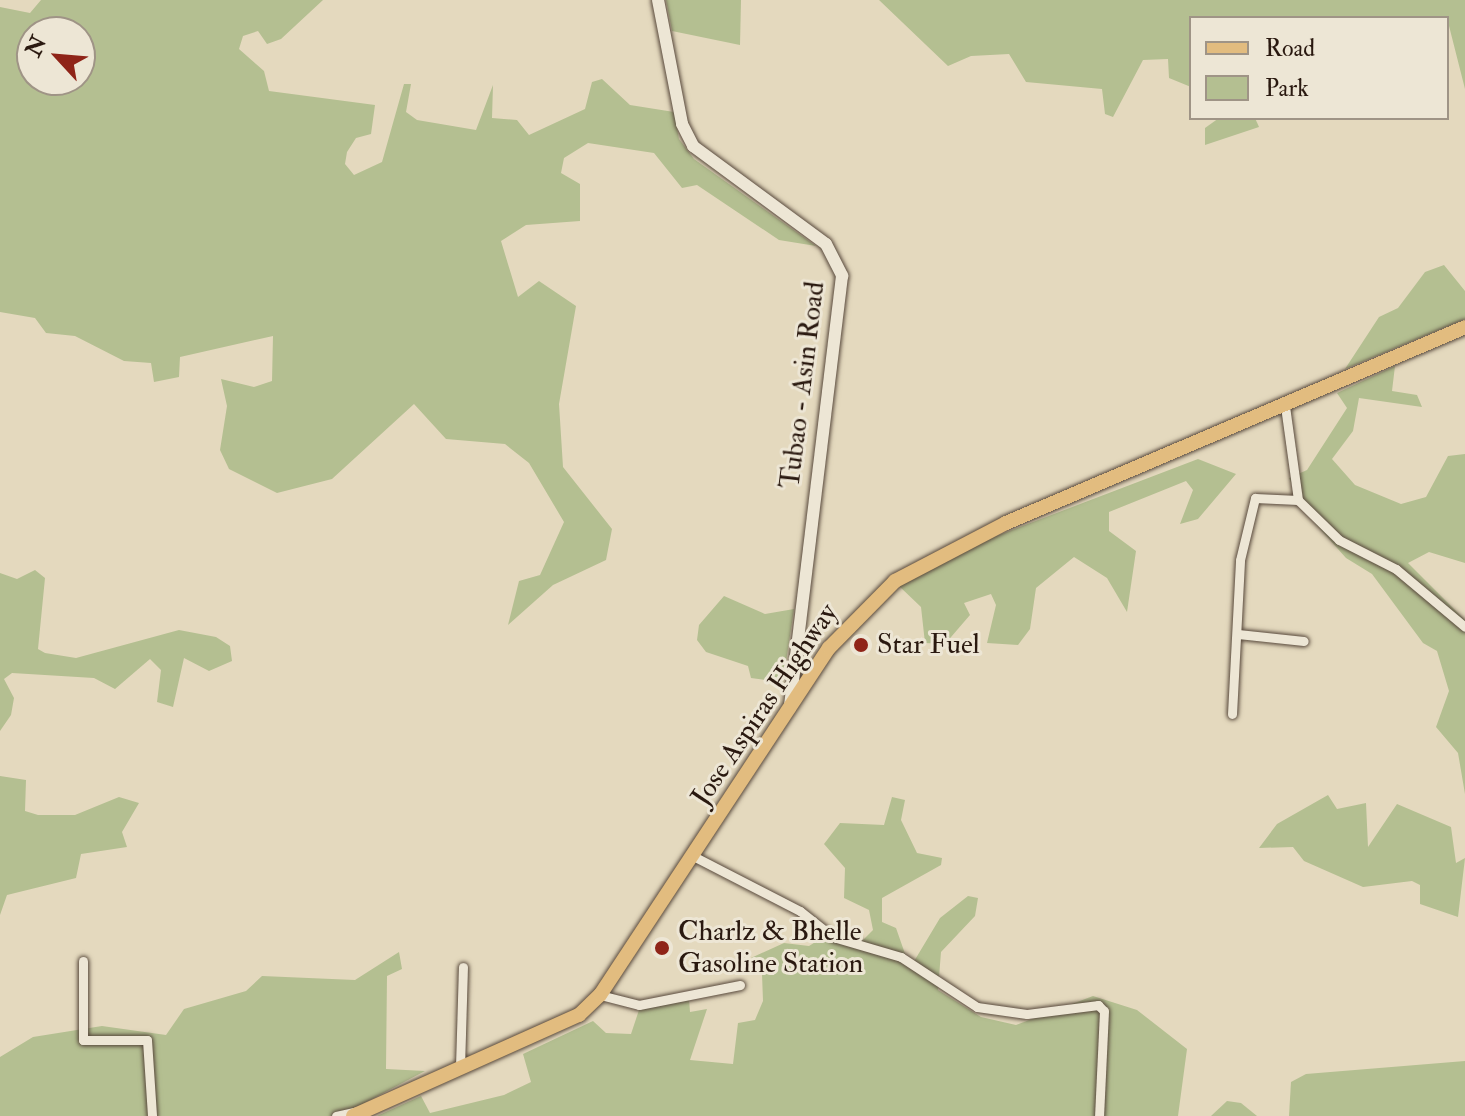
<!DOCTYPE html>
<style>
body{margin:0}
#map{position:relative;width:1465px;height:1116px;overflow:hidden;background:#e4d9be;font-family:"IM FELL Double Pica",serif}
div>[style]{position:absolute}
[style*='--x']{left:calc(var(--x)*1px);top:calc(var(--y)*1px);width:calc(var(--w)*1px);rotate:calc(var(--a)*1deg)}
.green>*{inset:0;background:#b4bf91}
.roads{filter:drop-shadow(0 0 2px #58493c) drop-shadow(0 0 2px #58493c)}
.street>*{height:9px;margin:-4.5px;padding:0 4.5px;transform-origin:4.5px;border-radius:4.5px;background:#ede6d5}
.secondary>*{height:12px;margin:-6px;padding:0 6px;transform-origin:6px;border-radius:6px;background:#ede6d5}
.primary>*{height:14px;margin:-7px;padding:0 7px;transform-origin:7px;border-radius:7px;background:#e2bc7f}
.dots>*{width:22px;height:22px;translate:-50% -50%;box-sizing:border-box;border:4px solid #ede6d5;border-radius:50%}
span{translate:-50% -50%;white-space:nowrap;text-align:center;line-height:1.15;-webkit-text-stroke:6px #ede6d5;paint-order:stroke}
.street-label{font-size:28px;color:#2a1910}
.poi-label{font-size:28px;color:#2a1910}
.left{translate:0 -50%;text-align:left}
.legend{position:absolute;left:1189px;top:16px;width:260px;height:104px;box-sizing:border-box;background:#ede6d5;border:2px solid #9f9486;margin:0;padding:10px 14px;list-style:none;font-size:24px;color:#2a1910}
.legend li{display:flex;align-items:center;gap:16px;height:40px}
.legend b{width:40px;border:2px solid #9f9486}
.north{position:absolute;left:16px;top:16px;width:80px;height:80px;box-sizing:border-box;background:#ede6d5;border:2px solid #9f9486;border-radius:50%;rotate:296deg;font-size:22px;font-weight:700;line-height:32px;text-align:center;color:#2a1910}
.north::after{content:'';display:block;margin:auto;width:28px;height:36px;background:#8f2418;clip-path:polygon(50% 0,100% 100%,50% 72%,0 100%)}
</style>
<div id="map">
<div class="green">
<i style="clip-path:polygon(evenodd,41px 0,323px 0,281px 39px,267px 44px,258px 31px,243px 36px,239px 49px,264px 71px,269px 91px,375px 105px,371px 134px,356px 138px,347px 152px,345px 164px,354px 175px,382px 162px,404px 84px,411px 84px,406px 112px,417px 120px,476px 130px,493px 85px,492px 118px,517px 120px,529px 135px,585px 109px,592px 82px,602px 79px,630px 105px,674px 112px,679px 139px,694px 159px,816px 246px,779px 240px,697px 185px,682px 188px,654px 153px,588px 143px,564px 158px,561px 173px,580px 184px,580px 221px,526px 225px,501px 241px,518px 297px,539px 281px,576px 306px,559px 404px,563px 467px,612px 529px,606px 560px,553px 585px,508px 625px,519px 581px,540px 575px,564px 522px,529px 463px,505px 444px,446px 439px,414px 404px,332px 479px,277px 493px,229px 469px,220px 450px,227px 406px,221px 379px,254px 387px,272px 381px,273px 336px,180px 357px,179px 377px,154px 382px,151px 363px,124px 361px,75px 336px,46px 333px,35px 318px,0 312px,0 7px,30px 13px,41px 0,32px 32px,80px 32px,80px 80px,32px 80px,32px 32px)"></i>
<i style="clip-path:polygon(666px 0,741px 0,740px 45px,672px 31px)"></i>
<i style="clip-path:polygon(879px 0,1465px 0,1465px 89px,1447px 18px,1191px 18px,1191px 87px,1169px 78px,1168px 59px,1143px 60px,1113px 117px,1105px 114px,1102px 89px,1026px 82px,1009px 54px,971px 56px,948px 66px)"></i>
<i style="clip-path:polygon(1219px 118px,1255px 118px,1259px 127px,1205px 145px,1205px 128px)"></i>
<i style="clip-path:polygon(1444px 265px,1465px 291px,1465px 319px,1345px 369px,1379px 317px,1398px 308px,1425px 272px)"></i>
<i style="clip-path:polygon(1395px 366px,1392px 391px,1417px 395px,1422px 407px,1359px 398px,1353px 431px,1332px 459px,1355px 485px,1401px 504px,1426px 497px,1448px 456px,1465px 454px,1465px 563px,1429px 552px,1408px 563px,1465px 620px,1465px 794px,1458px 753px,1436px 727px,1449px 691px,1437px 651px,1423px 643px,1372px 574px,1346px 558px,1304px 511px,1289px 478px,1307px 470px,1347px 408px,1337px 393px)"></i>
<i style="clip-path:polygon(1198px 459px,1236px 474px,1198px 519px,1180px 524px,1193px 490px,1186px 481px,1109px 512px,1109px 531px,1136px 551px,1127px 612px,1107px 578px,1074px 557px,1036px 588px,1030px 629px,1018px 645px,987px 643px,996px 605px,991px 594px,964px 603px,970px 615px,945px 644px,925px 643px,921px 607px,899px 586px,991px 538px)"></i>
<i style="clip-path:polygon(35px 570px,45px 578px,38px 649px,45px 653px,76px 658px,179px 630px,216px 637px,230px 646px,232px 661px,209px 671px,184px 658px,173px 707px,157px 702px,161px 670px,150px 659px,115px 689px,94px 678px,12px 673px,4px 679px,14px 698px,11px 715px,0 731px,0 573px,17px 579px)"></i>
<i style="clip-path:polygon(724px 596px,765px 614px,794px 609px,783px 682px,751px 678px,748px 666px,706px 652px,697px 640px,699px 625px)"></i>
<i style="clip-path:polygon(0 776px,26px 780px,25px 811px,38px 815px,75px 815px,119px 797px,139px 803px,122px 832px,127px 847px,81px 854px,76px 878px,7px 895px,0 915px)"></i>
<i style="clip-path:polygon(1328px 795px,1337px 809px,1366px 803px,1368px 847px,1397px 804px,1451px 827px,1456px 863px,1465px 858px,1458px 917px,1420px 904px,1420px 885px,1412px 881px,1363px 887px,1304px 861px,1293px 847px,1259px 848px,1277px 824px)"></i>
<i style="clip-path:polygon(892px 797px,905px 800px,901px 820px,917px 853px,942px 858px,941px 865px,882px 898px,882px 922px,896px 928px,910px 968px,940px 918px,968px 896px,978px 898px,975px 916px,941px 952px,938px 990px,981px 1017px,1016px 1025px,1093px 996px,1137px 1010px,1187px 1049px,1178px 1116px,377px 1116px,421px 1096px,430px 1113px,504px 1095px,531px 1082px,523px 1054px,593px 1021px,606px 1033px,631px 1034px,639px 1010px,689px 999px,690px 1012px,707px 1009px,690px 1060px,733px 1064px,738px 1023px,755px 1020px,763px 1001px,762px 974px,743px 972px,740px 963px,784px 943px,809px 946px,825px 936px,856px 947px,873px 930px,869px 910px,844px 898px,845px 868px,824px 844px,840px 823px,884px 825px)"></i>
<i style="clip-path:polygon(399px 952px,402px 969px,387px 976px,386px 1069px,425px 1071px,340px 1116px,0 1116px,0 1057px,33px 1037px,102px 1026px,166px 1035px,184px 1009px,246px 991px,262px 976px,355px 980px)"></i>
<i style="clip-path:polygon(1465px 1061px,1465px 1116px,1289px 1116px,1291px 1082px,1306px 1074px)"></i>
<i style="clip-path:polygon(1227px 1101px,1241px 1103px,1257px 1116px,1211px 1116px)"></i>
</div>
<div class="roads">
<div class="street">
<i style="--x:1285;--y:406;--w:95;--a:82.1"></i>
<i style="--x:1238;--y:634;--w:66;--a:6.1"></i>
<i style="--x:1232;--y:714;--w:154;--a:-87"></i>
<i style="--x:1240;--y:560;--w:64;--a:-76.4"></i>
<i style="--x:1255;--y:498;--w:43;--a:2.7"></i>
<i style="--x:1298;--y:500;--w:57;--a:44.3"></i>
<i style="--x:1339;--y:540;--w:64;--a:27"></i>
<i style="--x:1396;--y:569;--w:90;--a:40"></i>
<i style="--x:695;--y:857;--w:118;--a:27.2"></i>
<i style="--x:800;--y:911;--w:42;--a:38.2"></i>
<i style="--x:833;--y:937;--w:71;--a:16.4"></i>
<i style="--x:901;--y:957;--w:91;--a:33.3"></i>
<i style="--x:977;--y:1007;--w:50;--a:8"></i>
<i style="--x:1027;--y:1014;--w:72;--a:-7.2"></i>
<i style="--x:1098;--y:1005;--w:8;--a:45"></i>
<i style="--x:1104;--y:1011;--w:105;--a:92.7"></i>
<i style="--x:83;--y:961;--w:79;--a:90"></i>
<i style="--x:83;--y:1040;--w:64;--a:0"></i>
<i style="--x:147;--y:1040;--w:76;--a:86.2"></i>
<i style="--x:600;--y:995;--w:40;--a:14.4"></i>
<i style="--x:639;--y:1005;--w:103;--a:-11.2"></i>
<i style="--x:460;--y:1067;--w:100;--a:-88.3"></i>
<i style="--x:336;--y:1116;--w:22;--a:-13"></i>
</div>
<div class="secondary">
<i style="--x:658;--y:0;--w:126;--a:79"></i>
<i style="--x:682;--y:124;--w:25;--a:63"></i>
<i style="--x:693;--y:146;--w:165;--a:36.4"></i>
<i style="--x:826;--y:244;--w:36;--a:63"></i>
<i style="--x:842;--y:276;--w:435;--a:96.9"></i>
</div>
<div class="primary">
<i style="--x:353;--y:1116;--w:248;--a:-24.1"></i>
<i style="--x:579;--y:1015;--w:29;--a:-44"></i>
<i style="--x:600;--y:995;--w:416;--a:-56.6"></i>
<i style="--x:829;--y:648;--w:94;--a:-45.4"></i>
<i style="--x:895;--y:581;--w:125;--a:-27.6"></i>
<i style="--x:1006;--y:523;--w:499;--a:-23.1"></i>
</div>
</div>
<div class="dots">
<i style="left:861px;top:645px;background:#8f2418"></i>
<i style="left:662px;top:948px;background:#8f2418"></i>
</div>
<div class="street-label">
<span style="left:803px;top:385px;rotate:-83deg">Tubao - Asin Road</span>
<span style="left:765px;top:705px;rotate:-56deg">Jose Aspiras Highway</span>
</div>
<div class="poi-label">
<span class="left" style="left:877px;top:645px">Star Fuel</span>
<span class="left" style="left:678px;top:948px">Charlz &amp; Bhelle<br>Gasoline Station</span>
</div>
<ul class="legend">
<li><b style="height:10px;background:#e2bc7f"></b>Road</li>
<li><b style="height:22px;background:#b4bf91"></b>Park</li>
</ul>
<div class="north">N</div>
</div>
